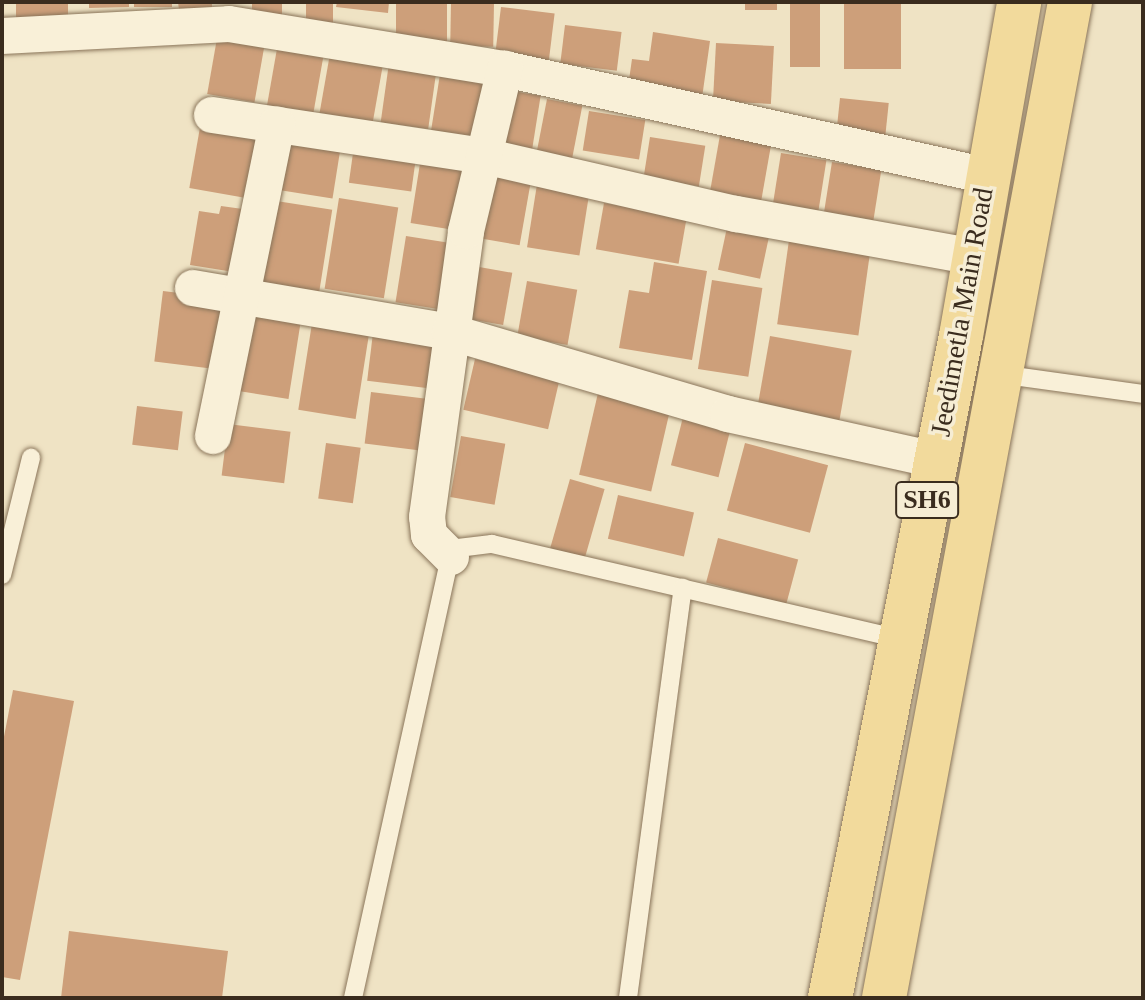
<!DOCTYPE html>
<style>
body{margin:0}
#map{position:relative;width:1145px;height:1000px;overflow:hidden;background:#efe3c4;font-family:"Times New Roman",serif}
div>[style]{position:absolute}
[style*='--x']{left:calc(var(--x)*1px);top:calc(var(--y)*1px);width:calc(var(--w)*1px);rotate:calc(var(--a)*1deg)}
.building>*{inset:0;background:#cd9f7a;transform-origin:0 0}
.roads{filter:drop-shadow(0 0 2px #8a755a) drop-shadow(0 0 2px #8a755a)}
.service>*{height:18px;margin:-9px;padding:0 9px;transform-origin:9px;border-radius:9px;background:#f9f0d8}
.minor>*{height:36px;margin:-18px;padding:0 18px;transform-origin:18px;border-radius:18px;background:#f9f0d8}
.primary>*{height:44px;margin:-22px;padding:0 22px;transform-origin:22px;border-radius:22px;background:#f2da9c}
span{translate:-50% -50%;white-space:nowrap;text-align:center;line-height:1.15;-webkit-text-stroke:7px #f6edd4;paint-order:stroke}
.shield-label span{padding:2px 6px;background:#f6edd4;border:2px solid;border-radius:6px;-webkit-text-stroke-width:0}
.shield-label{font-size:26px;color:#3a2c1e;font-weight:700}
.street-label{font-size:28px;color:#3a2c1e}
.frame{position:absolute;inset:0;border:4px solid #3a2c1e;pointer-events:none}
</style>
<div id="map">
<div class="building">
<i style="left:16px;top:2px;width:52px;height:28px"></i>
<i style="clip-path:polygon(89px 2px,129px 2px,129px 7px,89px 8px)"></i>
<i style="left:134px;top:2px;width:38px;height:5px"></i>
<i style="clip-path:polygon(178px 2px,212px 2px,212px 8px,179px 10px)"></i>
<i style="left:252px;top:2px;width:30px;height:20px"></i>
<i style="left:306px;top:2px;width:27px;height:30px"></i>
<i style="clip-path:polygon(337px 2px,389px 2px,388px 13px,336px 7px)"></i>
<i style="left:396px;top:2px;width:51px;height:44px"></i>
<i style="left:451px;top:2px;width:43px;height:44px;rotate:1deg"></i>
<i style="left:745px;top:2px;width:32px;height:8px"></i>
<i style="left:790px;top:2px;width:30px;height:65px"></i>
<i style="left:844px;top:2px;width:57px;height:67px"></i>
<i style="left:501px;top:7px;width:54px;height:50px;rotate:7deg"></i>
<i style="left:565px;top:25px;width:57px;height:39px;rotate:7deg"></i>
<i style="left:219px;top:27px;width:48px;height:68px;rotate:10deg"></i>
<i style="clip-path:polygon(653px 32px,710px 41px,701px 105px,627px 94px,632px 59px,649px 61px)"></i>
<i style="left:278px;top:43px;width:47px;height:73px;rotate:10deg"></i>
<i style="left:716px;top:43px;width:58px;height:58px;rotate:3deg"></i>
<i style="left:331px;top:48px;width:54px;height:74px;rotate:10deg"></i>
<i style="left:389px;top:63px;width:48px;height:60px;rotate:8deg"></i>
<i style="left:441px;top:68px;width:56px;height:72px;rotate:9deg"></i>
<i style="left:511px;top:91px;width:30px;height:64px;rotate:9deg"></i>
<i style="left:840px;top:98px;width:49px;height:41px;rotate:6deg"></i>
<i style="left:547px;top:99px;width:36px;height:61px;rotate:11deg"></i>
<i style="left:589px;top:111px;width:57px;height:40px;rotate:9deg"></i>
<i style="left:202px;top:116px;width:71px;height:73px;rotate:10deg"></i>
<i style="left:283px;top:134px;width:59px;height:56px;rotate:9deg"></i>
<i style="left:720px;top:135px;width:52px;height:63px;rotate:10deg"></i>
<i style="left:650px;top:137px;width:56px;height:41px;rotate:9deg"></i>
<i style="left:354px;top:146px;width:63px;height:37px;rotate:8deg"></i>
<i style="left:422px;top:151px;width:51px;height:73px;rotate:9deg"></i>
<i style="left:781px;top:153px;width:46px;height:59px;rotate:9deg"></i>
<i style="left:832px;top:162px;width:50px;height:51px;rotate:9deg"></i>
<i style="left:485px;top:165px;width:48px;height:73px;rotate:10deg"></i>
<i style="left:538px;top:178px;width:53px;height:70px;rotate:9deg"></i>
<i style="left:339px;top:198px;width:60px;height:92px;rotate:9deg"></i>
<i style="left:270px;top:200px;width:63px;height:84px;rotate:9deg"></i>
<i style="left:604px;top:203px;width:84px;height:47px;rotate:10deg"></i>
<i style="clip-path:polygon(221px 206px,250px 210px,240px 273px,190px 265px,199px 211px,219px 214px)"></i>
<i style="left:729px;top:218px;width:43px;height:53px;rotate:12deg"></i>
<i style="left:406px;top:236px;width:56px;height:67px;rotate:9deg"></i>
<i style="left:789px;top:240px;width:82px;height:85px;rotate:8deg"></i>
<i style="clip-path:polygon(654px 262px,707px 271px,692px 360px,619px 348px,629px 290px,649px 293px)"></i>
<i style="left:468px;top:265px;width:45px;height:53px;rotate:10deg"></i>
<i style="left:712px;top:280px;width:51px;height:90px;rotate:9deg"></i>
<i style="left:527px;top:281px;width:51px;height:56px;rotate:10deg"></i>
<i style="left:163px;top:291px;width:65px;height:71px;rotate:7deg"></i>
<i style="left:245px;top:309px;width:57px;height:82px;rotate:9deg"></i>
<i style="left:313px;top:317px;width:58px;height:94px;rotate:9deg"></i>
<i style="left:373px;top:333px;width:68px;height:48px;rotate:7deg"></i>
<i style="left:770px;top:336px;width:83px;height:83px;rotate:10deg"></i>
<i style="left:475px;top:359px;width:87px;height:52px;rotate:13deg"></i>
<i style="left:371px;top:392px;width:64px;height:52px;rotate:7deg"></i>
<i style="left:598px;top:393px;width:74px;height:84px;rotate:13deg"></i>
<i style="left:137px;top:406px;width:46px;height:39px;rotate:7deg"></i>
<i style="left:685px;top:409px;width:49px;height:58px;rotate:14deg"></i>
<i style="left:228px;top:424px;width:63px;height:52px;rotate:7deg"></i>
<i style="left:461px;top:436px;width:45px;height:62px;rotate:10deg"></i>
<i style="left:326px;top:443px;width:35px;height:56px;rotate:8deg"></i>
<i style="left:745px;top:443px;width:86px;height:70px;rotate:15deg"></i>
<i style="left:570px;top:479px;width:36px;height:77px;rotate:16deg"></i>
<i style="left:618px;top:495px;width:78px;height:45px;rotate:13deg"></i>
<i style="left:718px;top:538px;width:83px;height:46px;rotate:15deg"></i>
<i style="clip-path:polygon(13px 690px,74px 701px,20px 980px,2px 977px,2px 747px)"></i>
<i style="clip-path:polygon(69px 931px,228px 951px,222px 998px,61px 998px)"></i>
</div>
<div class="roads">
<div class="service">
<i style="--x:999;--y:374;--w:145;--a:7.9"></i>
<i style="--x:2;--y:575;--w:121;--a:-76.1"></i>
<i style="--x:353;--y:998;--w:447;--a:-77.6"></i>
<i style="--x:449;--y:561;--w:16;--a:-55"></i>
<i style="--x:458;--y:548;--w:34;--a:-7"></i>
<i style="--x:492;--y:544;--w:419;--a:13.1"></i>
<i style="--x:628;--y:998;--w:414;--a:-82.4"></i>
</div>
<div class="minor">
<i style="--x:2;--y:36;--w:227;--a:-3"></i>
<i style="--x:229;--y:24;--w:280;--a:9.3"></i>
<i style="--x:505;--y:69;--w:494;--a:12.5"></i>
<i style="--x:212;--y:115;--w:275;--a:8.6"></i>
<i style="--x:484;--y:156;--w:259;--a:13"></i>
<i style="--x:736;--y:214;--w:242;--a:10.2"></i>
<i style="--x:193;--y:288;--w:261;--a:9.7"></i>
<i style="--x:450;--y:332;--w:290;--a:16.4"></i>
<i style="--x:728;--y:414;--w:212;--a:12.5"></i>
<i style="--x:213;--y:436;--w:318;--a:-78.4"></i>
<i style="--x:451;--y:557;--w:31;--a:-135"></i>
<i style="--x:429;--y:535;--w:18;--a:-96"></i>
<i style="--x:427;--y:517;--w:289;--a:-82.2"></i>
<i style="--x:466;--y:231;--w:167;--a:-76.5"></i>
</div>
<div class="primary">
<i style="--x:830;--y:998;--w:675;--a:-78.81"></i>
<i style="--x:961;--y:336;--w:339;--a:-80.1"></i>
<i style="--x:884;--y:998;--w:1013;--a:-79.42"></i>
</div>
</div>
<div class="shield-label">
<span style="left:927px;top:500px">SH6</span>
</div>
<div class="street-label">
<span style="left:962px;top:312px;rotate:-80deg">Jeedimetla Main Road</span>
</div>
<div class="frame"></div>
</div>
